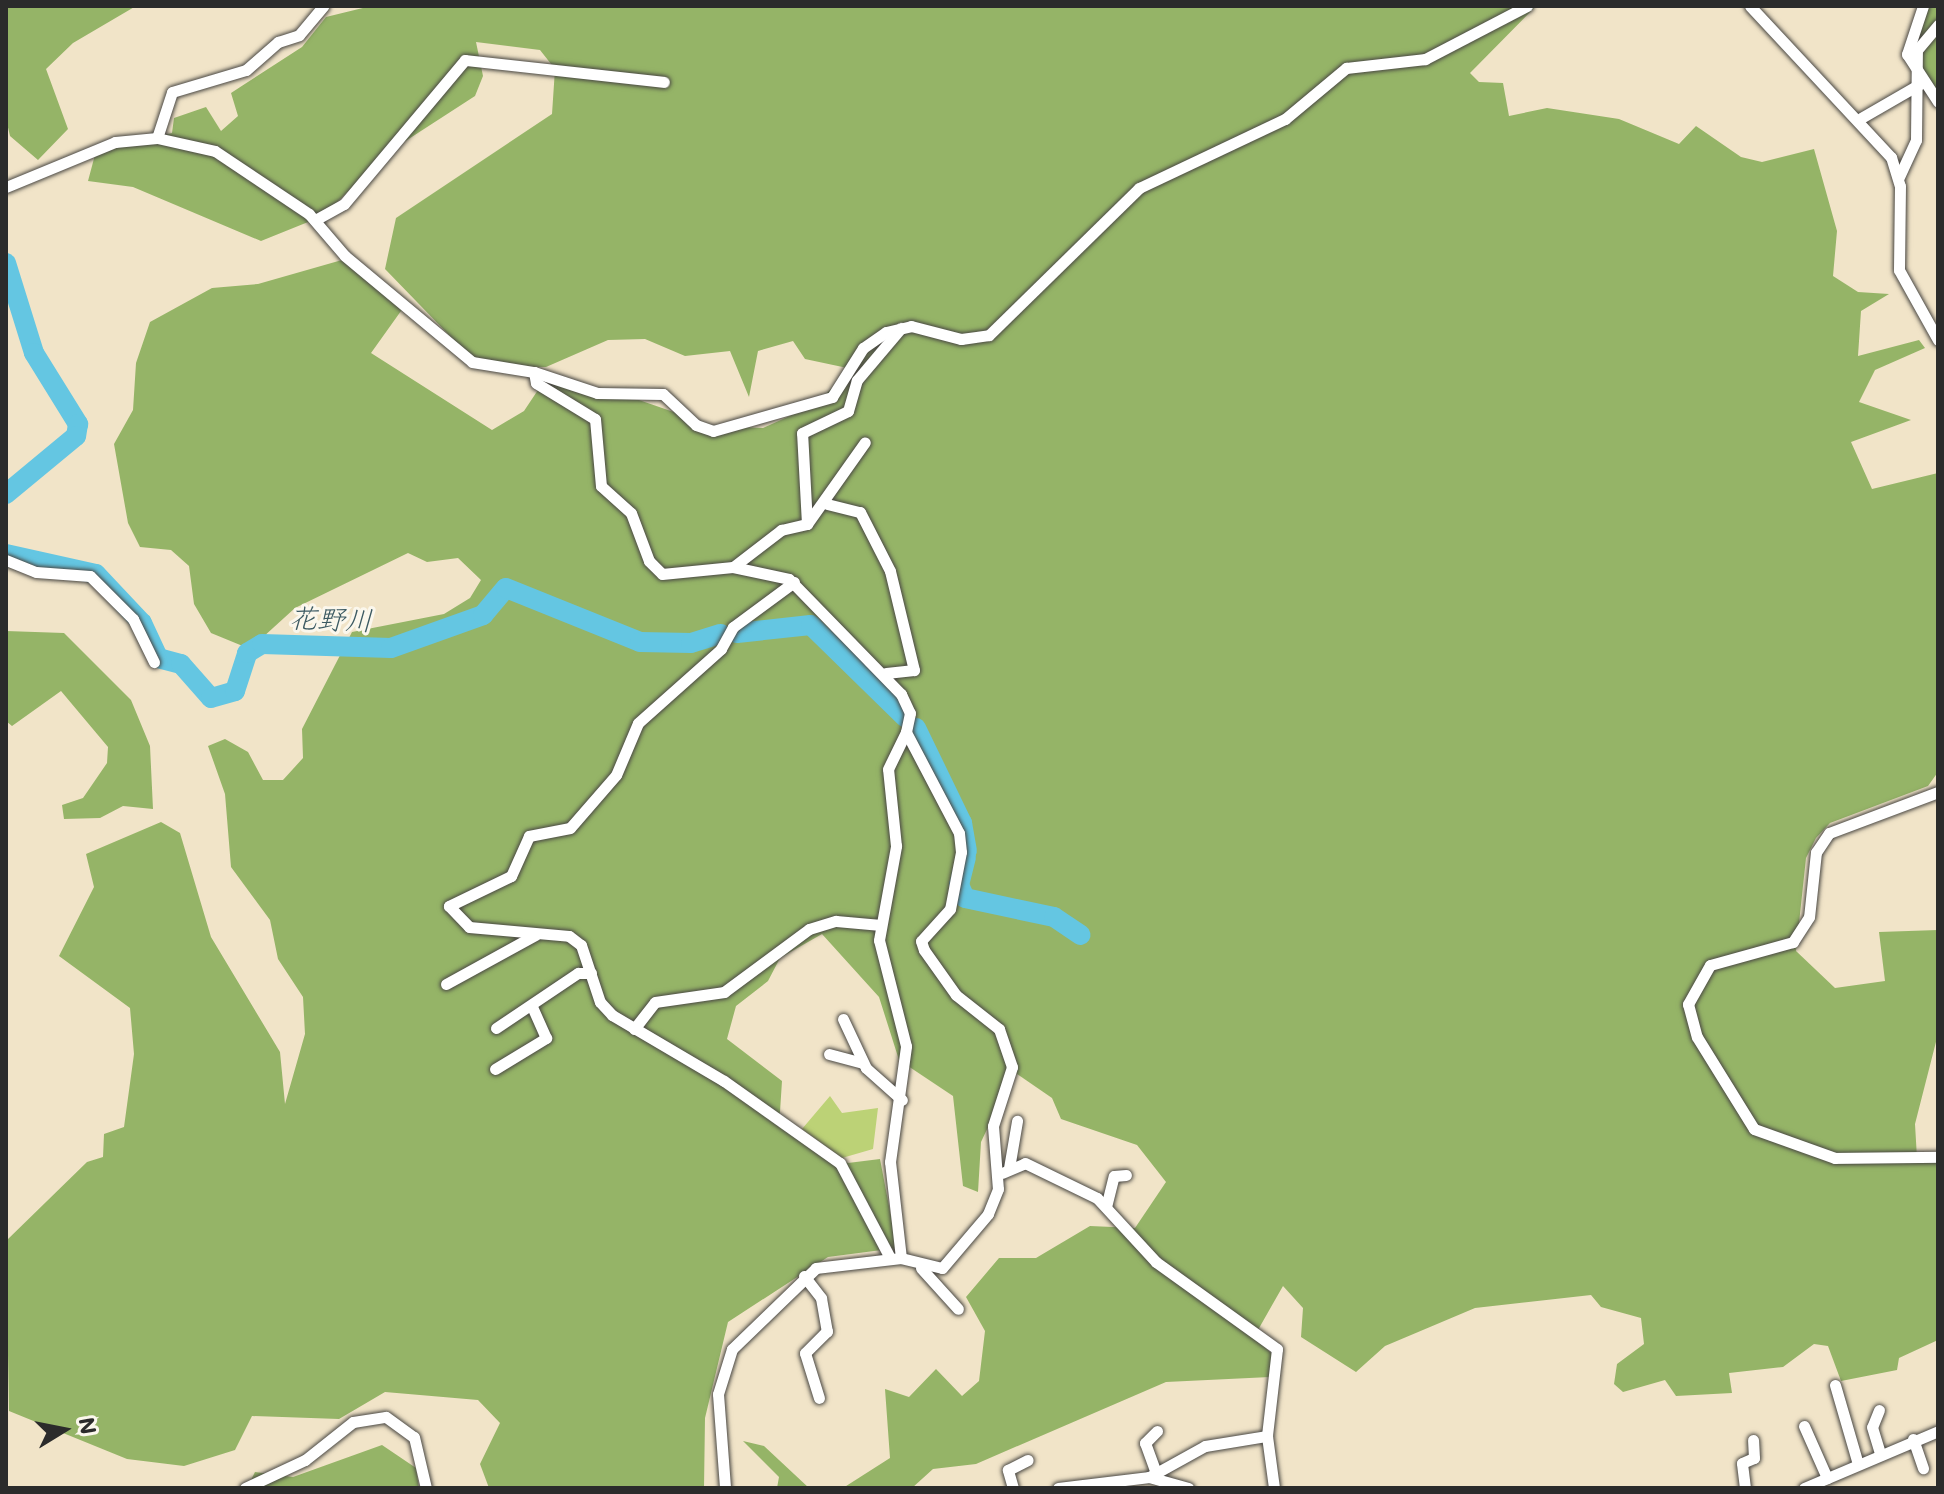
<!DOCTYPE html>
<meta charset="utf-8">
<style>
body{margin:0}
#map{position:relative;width:1944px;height:1494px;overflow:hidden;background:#f1e4c8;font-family:Mali,"Klee One",sans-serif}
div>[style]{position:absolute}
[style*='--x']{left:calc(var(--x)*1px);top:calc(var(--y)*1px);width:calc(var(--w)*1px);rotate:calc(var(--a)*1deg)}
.green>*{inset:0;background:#bcd276}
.forest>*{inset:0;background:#95b467}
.river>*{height:20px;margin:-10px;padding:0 10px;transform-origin:10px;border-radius:10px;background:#64c6e2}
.roads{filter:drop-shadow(0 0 2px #494743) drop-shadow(0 0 2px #494743)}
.street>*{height:11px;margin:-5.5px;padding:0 5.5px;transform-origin:5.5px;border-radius:5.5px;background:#fff}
span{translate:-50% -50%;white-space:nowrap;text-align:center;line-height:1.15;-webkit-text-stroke:6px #fbf7ec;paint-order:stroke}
.water-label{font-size:28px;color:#3c5a62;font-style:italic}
.frame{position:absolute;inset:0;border:8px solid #2b2b2b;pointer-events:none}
.north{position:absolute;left:24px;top:1390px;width:80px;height:80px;-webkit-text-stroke:6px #fbf7ec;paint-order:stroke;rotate:80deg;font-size:22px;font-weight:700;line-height:32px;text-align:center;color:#2b2b2b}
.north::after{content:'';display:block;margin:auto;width:28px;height:36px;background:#2b2b2b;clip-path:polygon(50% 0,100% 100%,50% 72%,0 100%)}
</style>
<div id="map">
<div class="green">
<i style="clip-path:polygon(830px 1096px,842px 1113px,878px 1108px,873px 1149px,842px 1158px,802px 1129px)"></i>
</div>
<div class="forest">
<i style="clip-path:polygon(6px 6px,136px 6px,73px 43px,46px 69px,68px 129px,38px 160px,10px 136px,6px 119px)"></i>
<i style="clip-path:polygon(371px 6px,1536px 6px,1470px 73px,1479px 82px,1503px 83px,1509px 116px,1547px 108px,1619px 119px,1679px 144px,1696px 126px,1741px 157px,1762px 162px,1814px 149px,1837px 231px,1833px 276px,1858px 292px,1889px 294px,1861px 311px,1858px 356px,1919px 340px,1925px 348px,1875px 370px,1859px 402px,1911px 420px,1851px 442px,1872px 489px,1938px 473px,1938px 772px,1928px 786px,1830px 823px,1816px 838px,1806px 858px,1796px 951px,1835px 988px,1885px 981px,1879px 932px,1938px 930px,1938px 1034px,1915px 1124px,1917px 1158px,1938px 1153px,1938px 1340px,1899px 1358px,1897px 1370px,1841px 1381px,1828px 1346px,1814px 1344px,1783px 1367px,1729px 1373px,1732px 1393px,1676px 1396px,1665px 1380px,1623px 1392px,1614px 1384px,1617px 1364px,1644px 1344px,1641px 1318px,1601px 1307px,1591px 1295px,1475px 1308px,1385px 1346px,1356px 1372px,1301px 1337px,1303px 1308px,1283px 1286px,1254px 1337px,1272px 1354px,1270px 1377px,1166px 1382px,976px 1464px,933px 1469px,912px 1488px,843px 1488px,890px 1458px,885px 1389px,909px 1397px,936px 1369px,962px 1396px,979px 1381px,985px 1331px,966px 1297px,999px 1258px,1036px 1258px,1090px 1226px,1135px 1228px,1166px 1182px,1137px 1145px,1061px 1119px,1052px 1098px,1014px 1072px,981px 1142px,978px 1192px,963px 1186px,953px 1096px,899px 1060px,879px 997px,822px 934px,780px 958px,768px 981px,736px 1006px,727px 1039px,782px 1081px,779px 1127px,848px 1163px,880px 1159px,897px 1248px,828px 1257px,728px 1322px,705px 1418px,704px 1488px,489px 1488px,480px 1464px,500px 1423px,478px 1400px,385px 1392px,339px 1419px,252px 1416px,235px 1450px,184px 1466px,127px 1459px,9px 1411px,6px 1241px,87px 1162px,103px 1157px,104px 1134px,124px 1127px,134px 1054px,130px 1008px,59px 956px,94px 887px,86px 854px,161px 822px,180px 833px,211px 937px,280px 1052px,285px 1104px,305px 1034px,303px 997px,278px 959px,270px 920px,231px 867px,225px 794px,208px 746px,225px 739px,248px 752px,263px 780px,283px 780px,303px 758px,302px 729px,352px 632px,444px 614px,470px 598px,481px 580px,458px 558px,427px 562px,408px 553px,295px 608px,250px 649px,211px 633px,194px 604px,189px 566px,171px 550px,140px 547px,128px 523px,114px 444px,133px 410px,136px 363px,150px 322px,212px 288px,258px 284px,349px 258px,406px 304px,371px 353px,492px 430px,524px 411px,544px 381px,596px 397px,639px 400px,714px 426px,763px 428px,814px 405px,852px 369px,805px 359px,793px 341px,758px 351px,749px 397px,730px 351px,685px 356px,645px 339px,608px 340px,546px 367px,479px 366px,385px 269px,396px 218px,552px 114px,555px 69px,540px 50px,476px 42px,483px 76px,475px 96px,387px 153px,323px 216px,261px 241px,133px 187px,88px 181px,96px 151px,172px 133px,174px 118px,206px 107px,221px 131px,238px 116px,231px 93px,302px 47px,326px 17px)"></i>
<i style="clip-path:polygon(1927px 6px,1938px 6px,1938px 92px,1928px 87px,1910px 41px)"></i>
<i style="clip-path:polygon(6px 631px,64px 633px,131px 700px,150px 746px,153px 809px,123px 806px,100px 818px,64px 819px,62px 805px,83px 798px,107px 763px,108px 747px,61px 691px,12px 726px,6px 721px)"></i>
<i style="clip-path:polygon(743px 1441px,764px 1446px,809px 1488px,777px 1488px,779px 1477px)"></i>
<i style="clip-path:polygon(382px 1445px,416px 1468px,419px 1488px,247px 1488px,255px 1472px,293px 1477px)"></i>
</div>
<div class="river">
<i style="--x:6;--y:263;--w:94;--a:72.7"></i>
<i style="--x:34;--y:353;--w:84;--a:58.2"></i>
<i style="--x:78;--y:424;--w:12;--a:99"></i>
<i style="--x:76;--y:436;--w:91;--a:140.4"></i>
<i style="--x:6;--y:554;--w:92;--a:12.5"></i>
<i style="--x:96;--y:574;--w:67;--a:46.8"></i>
<i style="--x:142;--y:623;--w:38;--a:65"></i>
<i style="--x:158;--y:658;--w:24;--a:15"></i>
<i style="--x:181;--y:664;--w:45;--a:48.6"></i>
<i style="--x:211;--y:698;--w:25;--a:-16"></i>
<i style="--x:235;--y:691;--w:40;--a:-72"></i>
<i style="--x:247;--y:653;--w:17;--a:-31"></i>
<i style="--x:262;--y:644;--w:129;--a:1.8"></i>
<i style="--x:391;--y:648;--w:98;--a:-19.7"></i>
<i style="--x:483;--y:615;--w:35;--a:-50"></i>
<i style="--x:506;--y:588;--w:144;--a:21.9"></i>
<i style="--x:640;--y:642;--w:51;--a:1.1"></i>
<i style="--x:691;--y:643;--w:31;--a:-17"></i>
<i style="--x:737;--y:633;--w:74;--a:-6.2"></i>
<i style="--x:811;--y:625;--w:132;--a:44.4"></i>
<i style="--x:916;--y:728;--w:106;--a:64.2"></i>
<i style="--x:962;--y:823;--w:28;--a:80"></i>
<i style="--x:966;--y:857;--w:29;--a:104"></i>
<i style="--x:959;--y:885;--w:14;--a:65"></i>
<i style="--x:965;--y:898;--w:91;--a:12.1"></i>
<i style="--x:1054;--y:917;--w:32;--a:34"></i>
</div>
<div class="roads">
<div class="street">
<i style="--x:1750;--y:6;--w:207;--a:47"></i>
<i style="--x:1891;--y:157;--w:30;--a:73"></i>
<i style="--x:1900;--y:186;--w:84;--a:90.7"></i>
<i style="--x:1899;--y:270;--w:80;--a:60.9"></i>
<i style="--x:1923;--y:6;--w:51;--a:108.4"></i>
<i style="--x:1907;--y:54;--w:57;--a:57.1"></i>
<i style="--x:1861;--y:118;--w:68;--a:-30"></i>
<i style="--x:157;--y:138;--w:48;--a:-71.9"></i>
<i style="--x:172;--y:92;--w:77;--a:-16.6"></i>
<i style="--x:246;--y:70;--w:43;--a:-41.2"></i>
<i style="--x:278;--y:42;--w:22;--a:-18"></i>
<i style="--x:299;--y:35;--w:38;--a:-50"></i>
<i style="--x:1899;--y:177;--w:41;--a:-65.3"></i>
<i style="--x:1916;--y:140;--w:90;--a:-89.4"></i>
<i style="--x:1917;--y:50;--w:33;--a:-50"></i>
<i style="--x:6;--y:187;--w:118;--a:-22.4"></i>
<i style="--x:115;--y:142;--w:42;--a:-5.4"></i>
<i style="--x:157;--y:138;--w:59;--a:12.6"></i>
<i style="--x:215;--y:151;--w:113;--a:33.8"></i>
<i style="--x:309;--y:214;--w:55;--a:49.4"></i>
<i style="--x:345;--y:256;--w:165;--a:39.8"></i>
<i style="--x:472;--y:362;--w:63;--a:9.2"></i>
<i style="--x:534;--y:372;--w:66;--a:18.4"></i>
<i style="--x:597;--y:393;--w:66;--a:0.9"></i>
<i style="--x:663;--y:394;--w:45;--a:43.2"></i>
<i style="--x:696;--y:425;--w:18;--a:19"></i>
<i style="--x:713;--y:431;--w:124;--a:-15.9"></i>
<i style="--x:832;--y:397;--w:58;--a:-57.7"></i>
<i style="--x:863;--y:348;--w:28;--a:-35"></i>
<i style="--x:886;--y:332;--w:26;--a:-13"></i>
<i style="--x:911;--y:326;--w:52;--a:14.6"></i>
<i style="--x:961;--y:339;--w:28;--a:-8"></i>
<i style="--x:989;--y:335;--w:210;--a:-44.4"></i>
<i style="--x:1139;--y:188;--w:161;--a:-25.3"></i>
<i style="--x:1285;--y:119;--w:80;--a:-39.9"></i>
<i style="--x:1346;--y:68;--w:80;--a:-6.5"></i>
<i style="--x:1425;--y:59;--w:115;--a:-27.5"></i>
<i style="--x:315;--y:220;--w:33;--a:-29"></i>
<i style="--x:344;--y:204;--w:188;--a:-50"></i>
<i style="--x:465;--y:60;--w:200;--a:6.3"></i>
<i style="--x:534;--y:372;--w:11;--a:80"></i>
<i style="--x:536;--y:383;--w:69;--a:31.4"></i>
<i style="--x:595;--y:419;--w:67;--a:84.9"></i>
<i style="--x:601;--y:486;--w:40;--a:42"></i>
<i style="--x:631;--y:513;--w:51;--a:69.4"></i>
<i style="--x:649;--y:561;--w:18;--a:45"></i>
<i style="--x:662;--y:574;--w:71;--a:-5.6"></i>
<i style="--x:733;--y:567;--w:57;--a:12.1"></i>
<i style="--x:789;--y:579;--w:161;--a:45.8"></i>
<i style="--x:901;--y:694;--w:21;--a:65"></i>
<i style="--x:910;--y:713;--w:19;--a:102"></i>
<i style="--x:906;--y:732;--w:114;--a:62.3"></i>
<i style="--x:959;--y:833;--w:19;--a:84"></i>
<i style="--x:961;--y:852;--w:58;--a:100.9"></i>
<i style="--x:950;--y:909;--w:43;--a:132.2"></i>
<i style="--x:921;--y:941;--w:9;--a:72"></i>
<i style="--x:924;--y:950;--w:55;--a:54.6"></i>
<i style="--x:956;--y:995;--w:55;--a:38.3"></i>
<i style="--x:999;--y:1029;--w:40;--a:71.1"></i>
<i style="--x:1012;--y:1067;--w:62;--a:107.9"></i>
<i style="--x:993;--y:1126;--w:63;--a:85.5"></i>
<i style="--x:998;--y:1189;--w:27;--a:112"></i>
<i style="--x:988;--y:1214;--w:71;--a:130.4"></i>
<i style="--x:942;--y:1268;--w:42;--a:-166.3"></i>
<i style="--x:901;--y:1258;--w:86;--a:173.3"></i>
<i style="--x:816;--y:1268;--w:117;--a:136"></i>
<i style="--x:732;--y:1349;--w:47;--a:107.3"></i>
<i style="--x:718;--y:1394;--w:94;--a:85.7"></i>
<i style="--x:827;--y:504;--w:34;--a:14"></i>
<i style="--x:860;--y:512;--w:66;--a:63"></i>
<i style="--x:890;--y:571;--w:102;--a:76.4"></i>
<i style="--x:914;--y:670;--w:28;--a:174"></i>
<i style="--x:807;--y:524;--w:100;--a:-54.7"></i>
<i style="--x:6;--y:560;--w:32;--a:22"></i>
<i style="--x:36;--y:572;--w:54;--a:4.2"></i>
<i style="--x:90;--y:576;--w:61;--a:45"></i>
<i style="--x:133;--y:619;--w:48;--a:64"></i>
<i style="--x:733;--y:567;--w:61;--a:-37.6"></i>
<i style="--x:781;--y:530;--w:27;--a:-13"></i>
<i style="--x:807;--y:524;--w:91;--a:-93.1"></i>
<i style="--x:802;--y:433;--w:51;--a:-25.6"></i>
<i style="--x:848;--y:411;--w:32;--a:-74"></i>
<i style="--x:857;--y:380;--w:68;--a:-49.8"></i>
<i style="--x:794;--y:582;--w:76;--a:143.6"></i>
<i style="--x:733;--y:627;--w:25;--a:119"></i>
<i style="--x:721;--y:649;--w:111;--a:138.3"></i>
<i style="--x:638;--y:723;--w:56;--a:112.9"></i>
<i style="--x:616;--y:775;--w:70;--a:131"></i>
<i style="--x:570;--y:828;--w:42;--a:169"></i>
<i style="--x:529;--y:836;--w:44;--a:114.2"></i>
<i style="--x:511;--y:876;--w:69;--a:154.2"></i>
<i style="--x:449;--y:906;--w:29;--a:46"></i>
<i style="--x:469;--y:927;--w:100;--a:5.1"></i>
<i style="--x:569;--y:936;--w:15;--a:37"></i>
<i style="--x:581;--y:945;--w:60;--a:71.6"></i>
<i style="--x:600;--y:1002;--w:18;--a:47"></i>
<i style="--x:612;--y:1015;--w:130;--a:30.5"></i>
<i style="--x:724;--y:1081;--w:142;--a:35.3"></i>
<i style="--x:840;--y:1163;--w:107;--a:62.2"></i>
<i style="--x:1938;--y:792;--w:116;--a:159.4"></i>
<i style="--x:1829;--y:833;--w:23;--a:124"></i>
<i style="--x:1816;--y:852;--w:65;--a:96.1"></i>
<i style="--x:1809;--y:917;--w:30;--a:123"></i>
<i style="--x:1793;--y:942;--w:86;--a:164.5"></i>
<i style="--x:1710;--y:965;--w:45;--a:119.4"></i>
<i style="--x:1688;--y:1004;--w:34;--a:75"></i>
<i style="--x:1697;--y:1037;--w:108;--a:58.2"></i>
<i style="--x:1754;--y:1129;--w:86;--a:19.7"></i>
<i style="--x:1835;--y:1158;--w:103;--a:-0.6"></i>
<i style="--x:446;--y:984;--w:102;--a:-28.8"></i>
<i style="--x:843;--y:1019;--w:54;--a:64.9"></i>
<i style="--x:866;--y:1068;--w:48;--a:41.6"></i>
<i style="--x:496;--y:1028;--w:99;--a:-33.9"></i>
<i style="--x:578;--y:973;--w:13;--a:0"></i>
<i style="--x:634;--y:1029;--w:34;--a:-52"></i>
<i style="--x:655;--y:1002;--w:70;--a:-8.2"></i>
<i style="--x:724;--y:992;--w:106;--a:-36.5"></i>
<i style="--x:809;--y:929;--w:28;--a:-17"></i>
<i style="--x:836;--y:921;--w:45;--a:5.1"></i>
<i style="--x:829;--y:1054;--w:35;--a:15"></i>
<i style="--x:495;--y:1069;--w:60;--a:-31.3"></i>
<i style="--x:546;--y:1038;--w:36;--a:-114"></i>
<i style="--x:1009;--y:1168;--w:48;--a:-80.3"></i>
<i style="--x:1002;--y:1173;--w:25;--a:-23"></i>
<i style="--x:1025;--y:1163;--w:80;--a:25.9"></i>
<i style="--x:1097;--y:1198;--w:87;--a:47.3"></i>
<i style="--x:1156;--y:1262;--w:149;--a:35.7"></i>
<i style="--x:1277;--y:1349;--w:88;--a:96.6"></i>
<i style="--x:1267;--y:1436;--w:52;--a:82.3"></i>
<i style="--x:1106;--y:1207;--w:32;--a:-76"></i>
<i style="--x:1114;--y:1176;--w:12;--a:-5"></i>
<i style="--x:901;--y:1258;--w:97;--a:-96.5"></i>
<i style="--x:890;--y:1162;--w:117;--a:-82.1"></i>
<i style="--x:906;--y:1046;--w:109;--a:-104.3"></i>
<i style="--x:879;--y:940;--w:96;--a:-79.7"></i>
<i style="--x:896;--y:846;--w:77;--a:-95.9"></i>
<i style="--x:888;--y:769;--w:41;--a:-64.1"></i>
<i style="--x:921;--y:1268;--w:55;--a:47.9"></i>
<i style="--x:804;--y:1276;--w:28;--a:52"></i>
<i style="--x:821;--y:1298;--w:34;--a:80"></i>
<i style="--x:827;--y:1331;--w:31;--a:135"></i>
<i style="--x:805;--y:1353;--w:47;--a:72.7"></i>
<i style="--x:1835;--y:1385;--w:82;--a:73.8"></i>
<i style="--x:1879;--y:1410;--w:18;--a:112"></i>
<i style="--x:1872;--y:1427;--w:28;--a:73"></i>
<i style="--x:1804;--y:1426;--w:57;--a:66.1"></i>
<i style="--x:1913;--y:1439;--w:31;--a:71"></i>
<i style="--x:1156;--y:1473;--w:32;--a:-110"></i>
<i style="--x:1145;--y:1443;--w:17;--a:-45"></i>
<i style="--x:1149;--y:1477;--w:64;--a:-29"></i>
<i style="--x:1205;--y:1446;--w:63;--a:-9.2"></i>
<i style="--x:245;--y:1488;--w:66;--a:-25"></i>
<i style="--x:305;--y:1460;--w:61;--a:-38.4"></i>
<i style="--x:353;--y:1422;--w:33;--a:-9"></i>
<i style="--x:386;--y:1417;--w:34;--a:36"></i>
<i style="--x:414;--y:1437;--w:52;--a:76.8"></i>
<i style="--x:1013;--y:1488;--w:19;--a:-106"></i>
<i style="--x:1008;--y:1470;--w:22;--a:-27"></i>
<i style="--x:1058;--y:1488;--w:92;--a:-6.9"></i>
<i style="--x:1149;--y:1477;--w:41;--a:15.8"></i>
<i style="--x:1745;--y:1488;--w:25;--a:-97"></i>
<i style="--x:1742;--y:1463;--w:13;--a:-23"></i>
<i style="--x:1754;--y:1458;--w:18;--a:-93"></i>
<i style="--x:1804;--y:1488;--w:146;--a:-23"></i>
</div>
</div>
<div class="water-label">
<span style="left:331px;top:618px;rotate:2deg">花野川</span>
</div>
<div class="frame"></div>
<div class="north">N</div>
</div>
